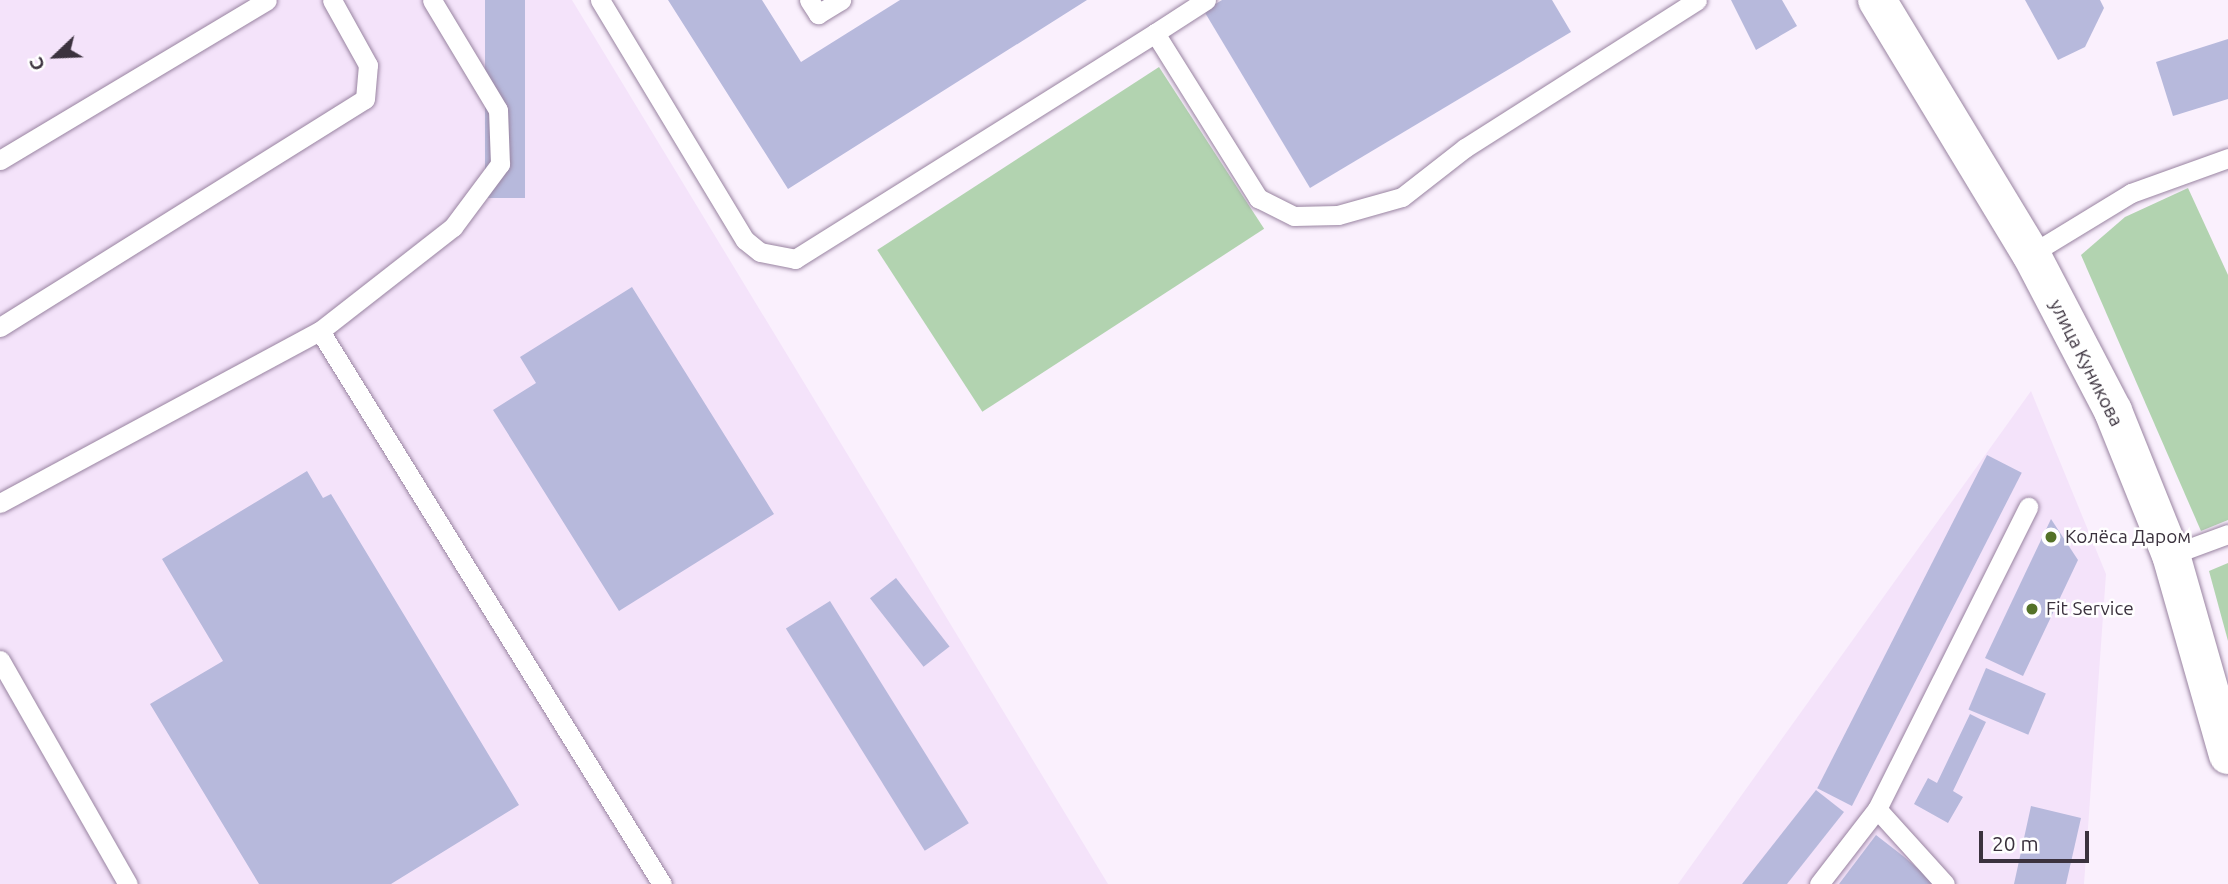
<!DOCTYPE html>
<meta charset="utf-8">
<style>
body{margin:0}
#map{position:relative;width:2228px;height:884px;overflow:hidden;background:#faf0fd;font-family:Ubuntu,sans-serif}
div>[style]{position:absolute}
[style*='--x']{left:calc(var(--x)*1px);top:calc(var(--y)*1px);width:calc(var(--w)*1px);rotate:calc(var(--a)*1deg)}
.built>*{inset:0;background:#f4e3fa}
.green>*{inset:0;background:#b2d3b0;transform-origin:0 0}
.building>*{inset:0;background:#b7b9dc;transform-origin:0 0}
.roads{filter:drop-shadow(0 0 2px #9984a1) drop-shadow(0 0 2px #9984a1)}
.service>*{height:19px;margin:-9.5px;padding:0 9.5px;transform-origin:9.5px;border-radius:9.5px;background:#fff}
.tertiary>*{height:38px;margin:-19px;padding:0 19px;transform-origin:19px;border-radius:19px;background:#fff}
.dots>*{width:19px;height:19px;translate:-50% -50%;box-sizing:border-box;border:4px solid #fff;border-radius:50%}
span{translate:-50% -50%;white-space:nowrap;text-align:center;line-height:1.15;-webkit-text-stroke:5px #fff;paint-order:stroke}
.street-label{font-size:19px;color:#3b323e}
.poi-label{font-size:19px;color:#3b323e}
.left{translate:0 -50%;text-align:left}
.north{position:absolute;left:21px;top:21px;width:70px;height:70px;-webkit-text-stroke:5px #fff;paint-order:stroke;rotate:247deg;font-size:19px;font-weight:700;line-height:28px;text-align:center;color:#3b323e}
.north::after{content:'';display:block;margin:auto;width:24px;height:32px;background:#3b323e;clip-path:polygon(50% 0,100% 100%,50% 72%,0 100%)}
.scale{position:absolute;left:1979px;top:831px;width:110px;height:32px;box-sizing:border-box;border:4px solid #3b323e;border-top:0;padding-left:9px;font-size:21px;line-height:24px;white-space:nowrap;color:#3b323e;-webkit-text-stroke:5px #fff;paint-order:stroke}
</style>
<div id="map">
<div class="built">
<i style="clip-path:polygon(0 0,572px 0,1108px 884px,0 884px)"></i>
<i style="clip-path:polygon(2031px 391px,2106px 574px,2084px 884px,1678px 884px)"></i>
</div>
<div class="green">
<i style="left:1159px;top:67px;width:193px;height:336px;rotate:57deg"></i>
<i style="clip-path:polygon(2188px 188px,2228px 275px,2228px 520px,2201px 531px,2081px 255px,2125px 217px)"></i>
<i style="clip-path:polygon(2228px 563px,2228px 641px,2209px 571px)"></i>
</div>
<div class="building">
<i style="left:485px;top:0;width:40px;height:198px"></i>
<i style="clip-path:polygon(668px 0,762px 0,801px 62px,900px 0,1087px 0,788px 189px)"></i>
<i style="clip-path:polygon(1222px 0,1552px 0,1571px 32px,1310px 188px,1204px 11px)"></i>
<i style="clip-path:polygon(1731px 0,1782px 0,1797px 26px,1756px 50px)"></i>
<i style="clip-path:polygon(2025px 0,2100px 0,2104px 8px,2085px 47px,2058px 60px)"></i>
<i style="clip-path:polygon(2228px 39px,2228px 99px,2173px 116px,2156px 62px)"></i>
<i style="clip-path:polygon(632px 287px,774px 514px,619px 611px,493px 410px,536px 383px,520px 357px)"></i>
<i style="left:1987px;top:455px;width:39px;height:374px;rotate:27deg"></i>
<i style="clip-path:polygon(307px 471px,323px 498px,331px 494px,519px 805px,391px 884px,259px 884px,150px 704px,223px 661px,162px 559px)"></i>
<i style="clip-path:polygon(2051px 519px,2078px 560px,2023px 676px,1985px 658px)"></i>
<i style="left:896px;top:578px;width:87px;height:33px;rotate:52deg"></i>
<i style="left:830px;top:601px;width:262px;height:52px;rotate:58deg"></i>
<i style="left:1986px;top:668px;width:65px;height:45px;rotate:23deg"></i>
<i style="clip-path:polygon(1970px 714px,1986px 722px,1953px 791px,1963px 797px,1948px 823px,1914px 804px,1928px 778px,1937px 783px)"></i>
<i style="clip-path:polygon(1816px 790px,1844px 812px,1787px 884px,1742px 884px)"></i>
<i style="clip-path:polygon(2031px 806px,2081px 818px,2066px 884px,2014px 884px)"></i>
<i style="clip-path:polygon(1876px 835px,1903px 856px,1936px 884px,1839px 884px)"></i>
</div>
<div class="roads">
<div class="service">
<i style="--x:600;--y:0;--w:280;--a:58.9"></i>
<i style="--x:745;--y:240;--w:19;--a:39"></i>
<i style="--x:760;--y:252;--w:36;--a:11"></i>
<i style="--x:795;--y:259;--w:425;--a:-32.1"></i>
<i style="--x:809;--y:0;--w:17;--a:57"></i>
<i style="--x:818;--y:14;--w:27;--a:-31"></i>
<i style="--x:1206;--y:0;--w:61;--a:147.1"></i>
<i style="--x:1155;--y:33;--w:195;--a:58"></i>
<i style="--x:1258;--y:198;--w:40;--a:26.6"></i>
<i style="--x:1294;--y:216;--w:44;--a:-1.3"></i>
<i style="--x:1338;--y:215;--w:66;--a:-15.7"></i>
<i style="--x:1402;--y:197;--w:80;--a:-37.9"></i>
<i style="--x:1465;--y:148;--w:275;--a:-32.5"></i>
<i style="--x:0;--y:160;--w:311;--a:-30.9"></i>
<i style="--x:2031;--y:254;--w:117;--a:-31.4"></i>
<i style="--x:2131;--y:193;--w:103;--a:-19.8"></i>
<i style="--x:0;--y:327;--w:430;--a:-32"></i>
<i style="--x:365;--y:99;--w:34;--a:-85"></i>
<i style="--x:368;--y:65;--w:74;--a:-119"></i>
<i style="--x:320;--y:331;--w:650;--a:58.27"></i>
<i style="--x:0;--y:503;--w:363;--a:-28.3"></i>
<i style="--x:320;--y:331;--w:169;--a:-38"></i>
<i style="--x:453;--y:227;--w:79;--a:-53.3"></i>
<i style="--x:500;--y:164;--w:54;--a:-92.1"></i>
<i style="--x:498;--y:110;--w:128;--a:-121"></i>
<i style="--x:2171;--y:555;--w:61;--a:-20.2"></i>
<i style="--x:0;--y:660;--w:258;--a:60.3"></i>
<i style="--x:1877;--y:809;--w:101;--a:47.8"></i>
<i style="--x:1819;--y:884;--w:95;--a:-52.3"></i>
<i style="--x:1877;--y:809;--w:338;--a:-63.4"></i>
</div>
<div class="tertiary">
<i style="--x:1877;--y:0;--w:297;--a:58.8"></i>
<i style="--x:2031;--y:254;--w:177;--a:62.4"></i>
<i style="--x:2113;--y:411;--w:155;--a:68.1"></i>
<i style="--x:2171;--y:555;--w:208;--a:74.1"></i>
</div>
</div>
<div class="dots">
<i style="left:2051px;top:537px;background:#547228"></i>
<i style="left:2032px;top:609px;background:#547228"></i>
</div>
<div class="street-label">
<span style="left:2086px;top:363px;rotate:63deg">улица Куникова</span>
</div>
<div class="poi-label">
<span class="left" style="left:2065px;top:537px">Колёса Даром</span>
<span class="left" style="left:2046px;top:609px">Fit Service</span>
</div>
<div class="north">С</div>
<div class="scale">20 m</div>
</div>
